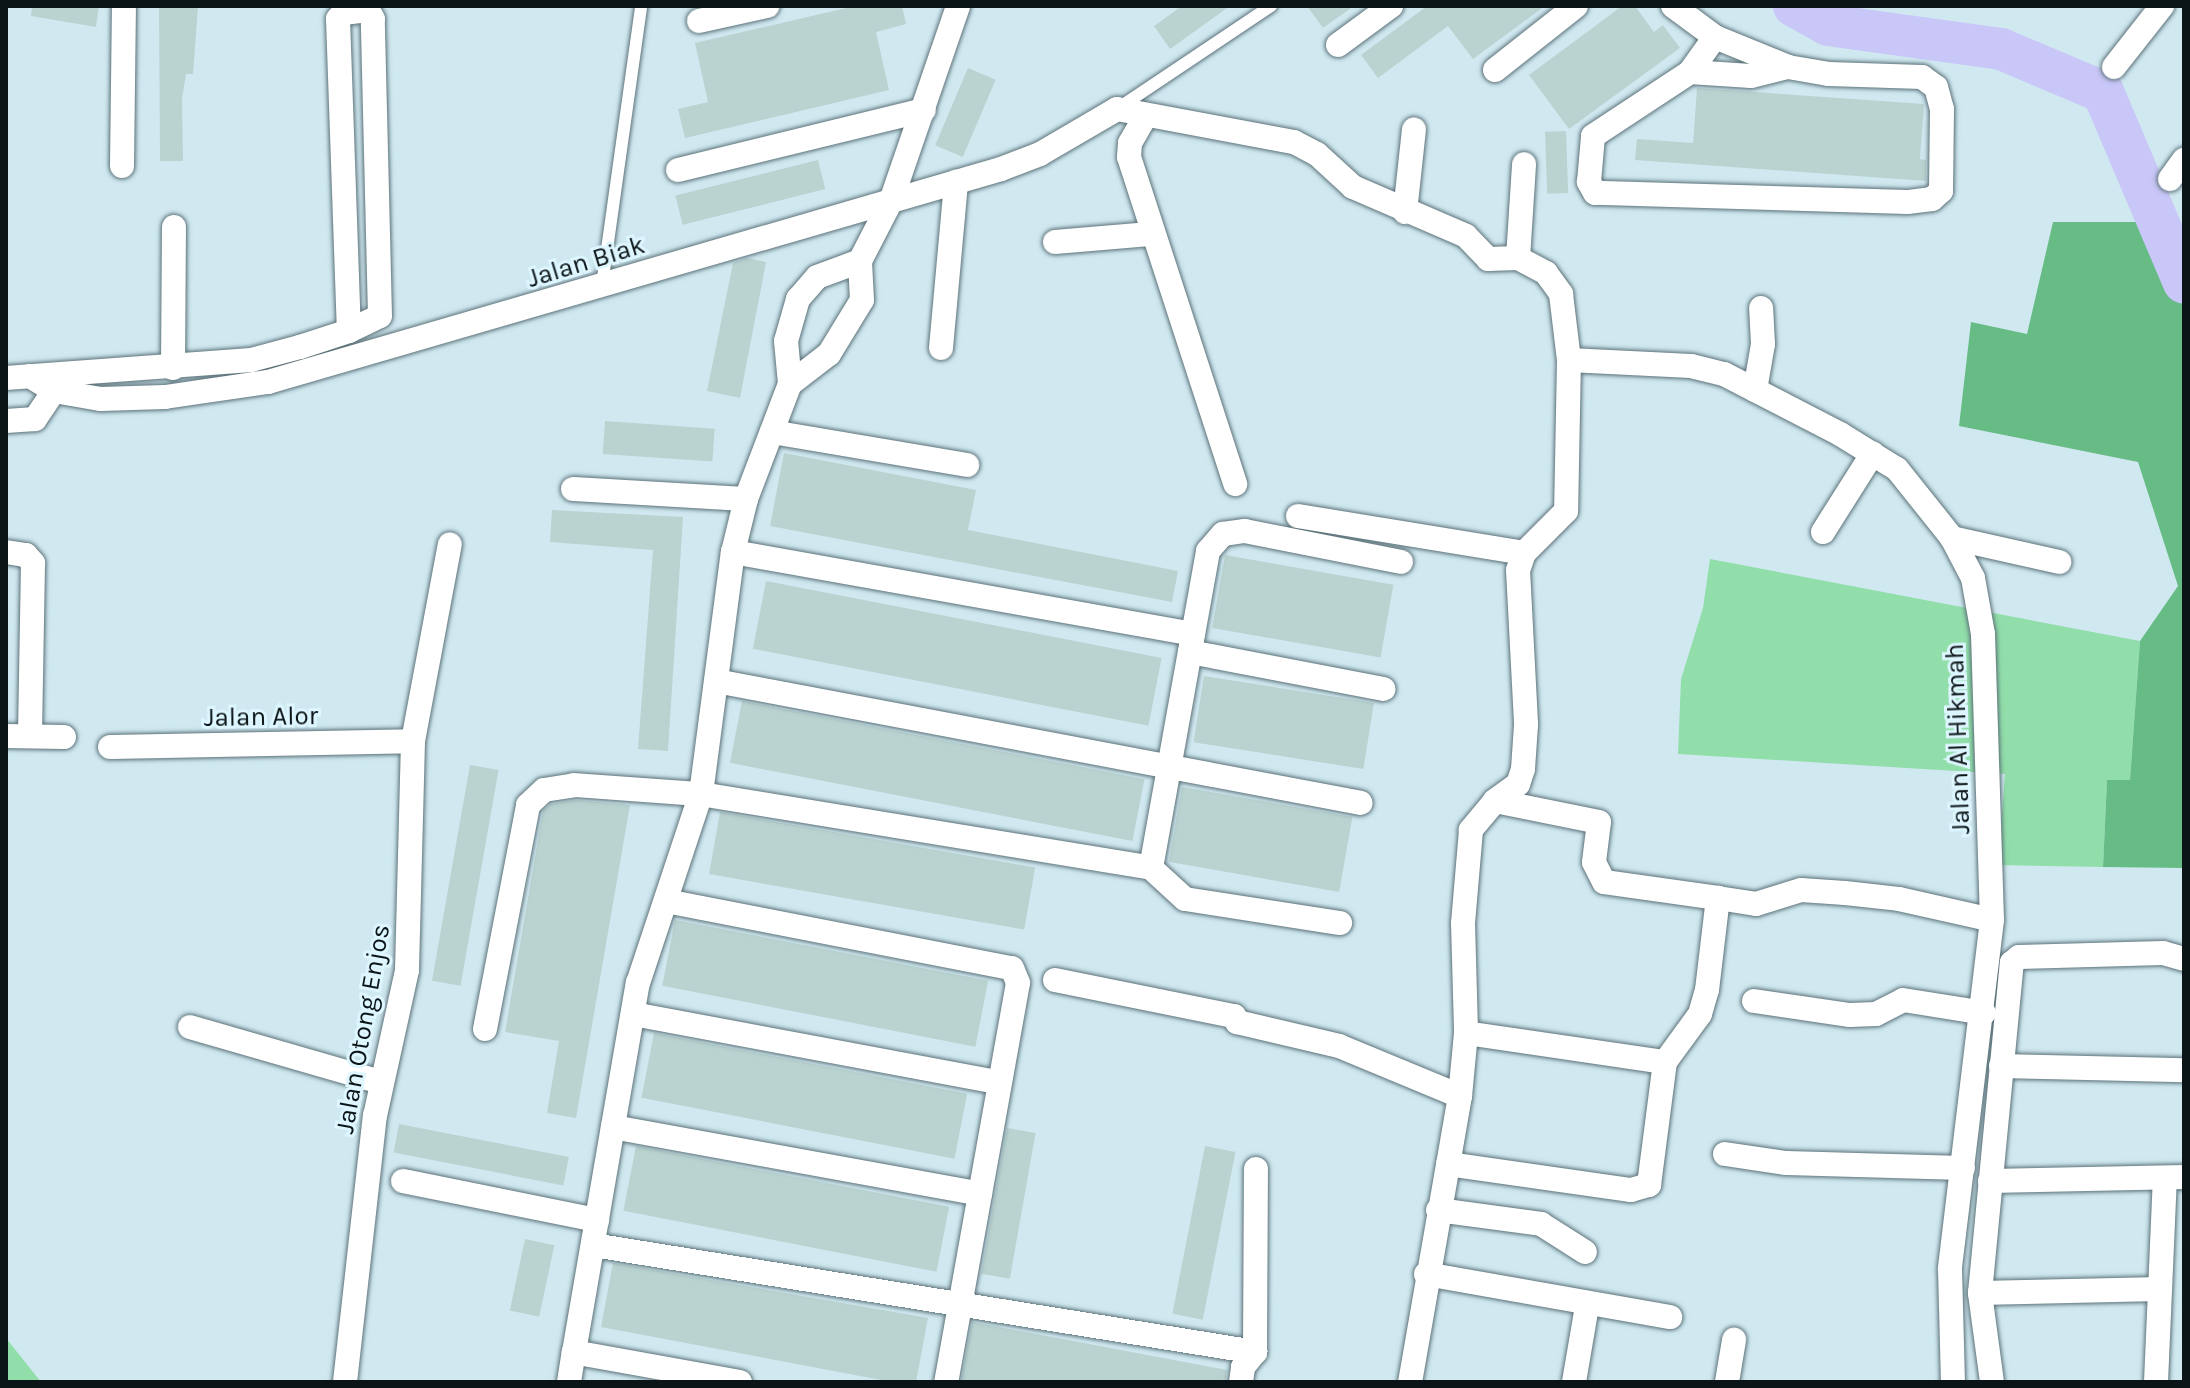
<!DOCTYPE html>
<style>
body{margin:0}
#map{position:relative;width:2190px;height:1388px;overflow:hidden;background:#d0e9f1;font-family:Karla,sans-serif}
div>[style]{position:absolute}
[style*='--x']{left:calc(var(--x)*1px);top:calc(var(--y)*1px);width:calc(var(--w)*1px);rotate:calc(var(--a)*1deg)}
.green>*{inset:0;background:#91deaa}
.forest>*{inset:0;background:#67bc85}
.river>*{height:42px;margin:-21px;padding:0 21px;transform-origin:21px;border-radius:21px;background:#c9c6f8}
.building>*{inset:0;background:#b9d3d0;transform-origin:0 0}
.roads{filter:drop-shadow(0 0 2px #5c7279) drop-shadow(0 0 2px #5c7279)}
.service>*{height:12px;margin:-6px;padding:0 6px;transform-origin:6px;border-radius:6px;background:#fff}
.minor>*{height:24px;margin:-12px;padding:0 12px;transform-origin:12px;border-radius:12px;background:#fff}
span{translate:-50% -50%;white-space:nowrap;text-align:center;line-height:1.15;-webkit-text-stroke:6px #ddf6ff;paint-order:stroke}
.street-label{font-size:26px;color:#0b1416}
.frame{position:absolute;inset:0;border:8px solid #0b1416;pointer-events:none}
</style>
<div id="map">
<div class="green">
<i style="clip-path:polygon(1710px 559px,2140px 641px,2130px 781px,2107px 780px,2103px 867px,1998px 865px,2005px 774px,1678px 754px,1681px 679px,1703px 608px)"></i>
<i style="clip-path:polygon(6px 1338px,41px 1382px,6px 1382px)"></i>
</div>
<div class="forest">
<i style="clip-path:polygon(2053px 222px,2153px 222px,2184px 255px,2184px 868px,2103px 867px,2107px 780px,2130px 780px,2140px 641px,2178px 586px,2138px 462px,1959px 426px,1971px 322px,2027px 334px)"></i>
</div>
<div class="river">
<i style="--x:1794;--y:6;--w:39;--a:29"></i>
<i style="--x:1828;--y:25;--w:175;--a:7.9"></i>
<i style="--x:2001;--y:49;--w:111;--a:22.9"></i>
<i style="--x:2103;--y:92;--w:207;--a:67"></i>
</div>
<div class="building">
<i style="clip-path:polygon(32px 6px,99px 6px,96px 27px,31px 16px)"></i>
<i style="clip-path:polygon(159px 6px,198px 6px,193px 74px,186px 74px,182px 99px,183px 161px,160px 161px)"></i>
<i style="clip-path:polygon(855px 6px,902px 6px,906px 24px,876px 32px,889px 90px,685px 138px,678px 109px,708px 102px,695px 43px)"></i>
<i style="clip-path:polygon(1182px 6px,1230px 6px,1170px 49px,1154px 26px)"></i>
<i style="clip-path:polygon(1307px 6px,1354px 6px,1323px 28px)"></i>
<i style="clip-path:polygon(1427px 6px,1545px 6px,1473px 59px,1448px 26px,1378px 78px,1361px 55px)"></i>
<i style="clip-path:polygon(1622px 6px,1635px 6px,1654px 32px,1663px 25px,1680px 48px,1569px 129px,1529px 75px)"></i>
<i style="left:968px;top:68px;width:30px;height:84px;rotate:23deg"></i>
<i style="clip-path:polygon(1697px 88px,1924px 104px,1920px 159px,1926px 160px,1926px 181px,1635px 160px,1637px 139px,1693px 143px)"></i>
<i style="left:1566px;top:131px;width:62px;height:21px;rotate:88deg"></i>
<i style="left:818px;top:160px;width:30px;height:147px;rotate:76deg"></i>
<i style="clip-path:polygon(747px 258px,766px 262px,740px 398px,707px 391px,733px 263px)"></i>
<i style="left:605px;top:421px;width:110px;height:33px;rotate:4deg"></i>
<i style="clip-path:polygon(784px 453px,976px 490px,968px 530px,1178px 571px,1172px 602px,770px 526px)"></i>
<i style="clip-path:polygon(552px 510px,683px 517px,668px 751px,638px 749px,653px 550px,550px 542px)"></i>
<i style="left:1225px;top:555px;width:171px;height:74px;rotate:10deg"></i>
<i style="left:766px;top:581px;width:403px;height:69px;rotate:11deg"></i>
<i style="left:1204px;top:676px;width:172px;height:67px;rotate:9deg"></i>
<i style="left:742px;top:701px;width:410px;height:63px;rotate:11deg"></i>
<i style="left:470px;top:765px;width:29px;height:219px;rotate:10deg"></i>
<i style="left:1182px;top:787px;width:173px;height:76px;rotate:10deg"></i>
<i style="clip-path:polygon(575px 800px,630px 805px,576px 1118px,547px 1113px,559px 1041px,505px 1032px,543px 811px,551px 804px)"></i>
<i style="left:720px;top:812px;width:320px;height:63px;rotate:10deg"></i>
<i style="left:675px;top:920px;width:319px;height:67px;rotate:11deg"></i>
<i style="left:654px;top:1033px;width:319px;height:66px;rotate:11deg"></i>
<i style="left:399px;top:1124px;width:173px;height:29px;rotate:11deg"></i>
<i style="left:1007px;top:1128px;width:29px;height:148px;rotate:10deg"></i>
<i style="left:636px;top:1146px;width:319px;height:66px;rotate:11deg"></i>
<i style="left:1205px;top:1146px;width:31px;height:171px;rotate:11deg"></i>
<i style="left:525px;top:1239px;width:30px;height:73px;rotate:12deg"></i>
<i style="clip-path:polygon(613px 1263px,928px 1318px,916px 1382px,892px 1382px,601px 1327px)"></i>
<i style="clip-path:polygon(972px 1322px,1227px 1370px,1226px 1382px,961px 1382px)"></i>
</div>
<div class="roads">
<div class="service">
<i style="--x:1120;--y:107;--w:182;--a:-33.8"></i>
<i style="--x:602;--y:285;--w:282;--a:-82"></i>
</div>
<div class="minor">
<i style="--x:1673;--y:6;--w:52;--a:36.4"></i>
<i style="--x:1715;--y:37;--w:79;--a:22.3"></i>
<i style="--x:1788;--y:67;--w:42;--a:9.7"></i>
<i style="--x:1829;--y:74;--w:93;--a:1.8"></i>
<i style="--x:1922;--y:77;--w:17;--a:36"></i>
<i style="--x:1936;--y:87;--w:23;--a:75"></i>
<i style="--x:1942;--y:109;--w:82;--a:90.7"></i>
<i style="--x:1941;--y:191;--w:12;--a:138"></i>
<i style="--x:1932;--y:199;--w:25;--a:173"></i>
<i style="--x:1907;--y:202;--w:312;--a:-178.3"></i>
<i style="--x:1595;--y:193;--w:13;--a:-119"></i>
<i style="--x:1589;--y:182;--w:46;--a:-85"></i>
<i style="--x:1593;--y:136;--w:116;--a:-33.4"></i>
<i style="--x:1690;--y:72;--w:43;--a:-54.5"></i>
<i style="--x:699;--y:21;--w:70;--a:-12.4"></i>
<i style="--x:1338;--y:45;--w:66;--a:-36.3"></i>
<i style="--x:2114;--y:67;--w:78;--a:-51.8"></i>
<i style="--x:1495;--y:70;--w:103;--a:-38.3"></i>
<i style="--x:1690;--y:72;--w:61;--a:3.8"></i>
<i style="--x:1751;--y:76;--w:38;--a:-14"></i>
<i style="--x:1145;--y:117;--w:30;--a:120"></i>
<i style="--x:1130;--y:143;--w:14;--a:94"></i>
<i style="--x:1129;--y:157;--w:344;--a:72"></i>
<i style="--x:122;--y:166;--w:160;--a:-89.3"></i>
<i style="--x:678;--y:170;--w:253;--a:-13.7"></i>
<i style="--x:2170;--y:179;--w:24;--a:-54"></i>
<i style="--x:1405;--y:212;--w:83;--a:-83.8"></i>
<i style="--x:1055;--y:242;--w:95;--a:-4.8"></i>
<i style="--x:1518;--y:258;--w:94;--a:-86.3"></i>
<i style="--x:941;--y:348;--w:167;--a:-84.8"></i>
<i style="--x:1569;--y:360;--w:122;--a:2.8"></i>
<i style="--x:1691;--y:366;--w:34;--a:14"></i>
<i style="--x:1724;--y:374;--w:131;--a:27.3"></i>
<i style="--x:1840;--y:434;--w:67;--a:31.6"></i>
<i style="--x:1897;--y:469;--w:88;--a:51.4"></i>
<i style="--x:1952;--y:538;--w:45;--a:62.3"></i>
<i style="--x:1973;--y:578;--w:57;--a:79.9"></i>
<i style="--x:1983;--y:634;--w:286;--a:88.2"></i>
<i style="--x:1992;--y:920;--w:352;--a:96.9"></i>
<i style="--x:1950;--y:1269;--w:113;--a:88.5"></i>
<i style="--x:173;--y:368;--w:141;--a:-89.6"></i>
<i style="--x:30;--y:376;--w:28;--a:32"></i>
<i style="--x:54;--y:391;--w:48;--a:9.7"></i>
<i style="--x:101;--y:399;--w:64;--a:-1.8"></i>
<i style="--x:165;--y:397;--w:104;--a:-8.3"></i>
<i style="--x:268;--y:382;--w:763;--a:-16.2"></i>
<i style="--x:1001;--y:169;--w:42;--a:-21"></i>
<i style="--x:1040;--y:154;--w:89;--a:-30.3"></i>
<i style="--x:1117;--y:109;--w:180;--a:10.6"></i>
<i style="--x:1294;--y:142;--w:26;--a:28"></i>
<i style="--x:1317;--y:154;--w:49;--a:42.5"></i>
<i style="--x:1353;--y:187;--w:123;--a:23.4"></i>
<i style="--x:1466;--y:236;--w:32;--a:46"></i>
<i style="--x:1488;--y:259;--w:30;--a:-2"></i>
<i style="--x:1518;--y:258;--w:32;--a:28"></i>
<i style="--x:1546;--y:273;--w:26;--a:54"></i>
<i style="--x:1561;--y:294;--w:66;--a:83.1"></i>
<i style="--x:1569;--y:360;--w:151;--a:91.1"></i>
<i style="--x:1566;--y:511;--w:59;--a:135"></i>
<i style="--x:1524;--y:553;--w:18;--a:109"></i>
<i style="--x:1518;--y:570;--w:155;--a:87"></i>
<i style="--x:1526;--y:725;--w:44;--a:93.9"></i>
<i style="--x:1523;--y:769;--w:16;--a:108"></i>
<i style="--x:1518;--y:784;--w:29;--a:144"></i>
<i style="--x:1495;--y:801;--w:38;--a:130"></i>
<i style="--x:1471;--y:830;--w:93;--a:94.9"></i>
<i style="--x:1463;--y:923;--w:110;--a:88.4"></i>
<i style="--x:1466;--y:1033;--w:63;--a:95.4"></i>
<i style="--x:1460;--y:1096;--w:290;--a:99.9"></i>
<i style="--x:6;--y:378;--w:246;--a:-4.2"></i>
<i style="--x:251;--y:360;--w:51;--a:-14.9"></i>
<i style="--x:300;--y:347;--w:52;--a:-18.1"></i>
<i style="--x:349;--y:331;--w:34;--a:-26"></i>
<i style="--x:380;--y:316;--w:297;--a:-91.4"></i>
<i style="--x:373;--y:19;--w:10;--a:-119"></i>
<i style="--x:368;--y:10;--w:25;--a:173"></i>
<i style="--x:343;--y:13;--w:8;--a:130"></i>
<i style="--x:338;--y:19;--w:312;--a:88"></i>
<i style="--x:790;--y:384;--w:49;--a:-37.6"></i>
<i style="--x:829;--y:354;--w:63;--a:-58.6"></i>
<i style="--x:862;--y:300;--w:39;--a:-93"></i>
<i style="--x:860;--y:261;--w:68;--a:-62.7"></i>
<i style="--x:891;--y:201;--w:206;--a:-71"></i>
<i style="--x:1755;--y:390;--w:47;--a:-80.1"></i>
<i style="--x:1763;--y:344;--w:36;--a:-93"></i>
<i style="--x:6;--y:421;--w:29;--a:-4"></i>
<i style="--x:35;--y:419;--w:34;--a:-56"></i>
<i style="--x:772;--y:432;--w:198;--a:9.6"></i>
<i style="--x:573;--y:489;--w:173;--a:3.3"></i>
<i style="--x:1298;--y:516;--w:229;--a:9.3"></i>
<i style="--x:1823;--y:532;--w:93;--a:-57.7"></i>
<i style="--x:1952;--y:538;--w:110;--a:12.6"></i>
<i style="--x:6;--y:552;--w:20;--a:9"></i>
<i style="--x:26;--y:555;--w:11;--a:49"></i>
<i style="--x:33;--y:563;--w:173;--a:91"></i>
<i style="--x:733;--y:552;--w:467;--a:10.1"></i>
<i style="--x:1190;--y:652;--w:197;--a:10.8"></i>
<i style="--x:716;--y:681;--w:656;--a:10.71"></i>
<i style="--x:6;--y:736;--w:58;--a:1"></i>
<i style="--x:110;--y:747;--w:303;--a:-1.1"></i>
<i style="--x:1151;--y:868;--w:322;--a:-79.8"></i>
<i style="--x:1208;--y:551;--w:23;--a:-49"></i>
<i style="--x:1223;--y:534;--w:22;--a:-8"></i>
<i style="--x:1245;--y:531;--w:159;--a:11.2"></i>
<i style="--x:1718;--y:898;--w:38;--a:9"></i>
<i style="--x:1756;--y:904;--w:47;--a:-17.3"></i>
<i style="--x:1801;--y:890;--w:44;--a:3.9"></i>
<i style="--x:1845;--y:893;--w:54;--a:6.3"></i>
<i style="--x:1899;--y:899;--w:95;--a:12.7"></i>
<i style="--x:666;--y:901;--w:352;--a:11"></i>
<i style="--x:1012;--y:968;--w:16;--a:68"></i>
<i style="--x:1018;--y:983;--w:405;--a:100.2"></i>
<i style="--x:1055;--y:980;--w:183;--a:11.4"></i>
<i style="--x:1234;--y:1016;--w:7;--a:63"></i>
<i style="--x:1237;--y:1022;--w:105;--a:13.2"></i>
<i style="--x:1339;--y:1046;--w:131;--a:22.5"></i>
<i style="--x:1754;--y:1001;--w:97;--a:8.3"></i>
<i style="--x:1850;--y:1015;--w:26;--a:-2"></i>
<i style="--x:1876;--y:1014;--w:30;--a:-27"></i>
<i style="--x:1903;--y:1000;--w:82;--a:9.1"></i>
<i style="--x:633;--y:1014;--w:373;--a:10.6"></i>
<i style="--x:190;--y:1027;--w:198;--a:16.1"></i>
<i style="--x:485;--y:1029;--w:228;--a:-79.1"></i>
<i style="--x:528;--y:805;--w:22;--a:-43"></i>
<i style="--x:544;--y:790;--w:30;--a:-9"></i>
<i style="--x:574;--y:785;--w:127;--a:4.1"></i>
<i style="--x:701;--y:794;--w:456;--a:9.3"></i>
<i style="--x:1151;--y:868;--w:46;--a:42.4"></i>
<i style="--x:1185;--y:899;--w:157;--a:8.8"></i>
<i style="--x:1466;--y:1033;--w:201;--a:8.3"></i>
<i style="--x:2001;--y:1066;--w:183;--a:1.3"></i>
<i style="--x:613;--y:1127;--w:373;--a:10.3"></i>
<i style="--x:1725;--y:1154;--w:62;--a:8.4"></i>
<i style="--x:1786;--y:1163;--w:177;--a:1.6"></i>
<i style="--x:1448;--y:1164;--w:185;--a:8.1"></i>
<i style="--x:1631;--y:1190;--w:19;--a:-16"></i>
<i style="--x:1649;--y:1185;--w:124;--a:-82.6"></i>
<i style="--x:1665;--y:1062;--w:59;--a:-53.9"></i>
<i style="--x:1700;--y:1014;--w:25;--a:-74"></i>
<i style="--x:1707;--y:990;--w:93;--a:-83.2"></i>
<i style="--x:1718;--y:898;--w:115;--a:-172"></i>
<i style="--x:1604;--y:882;--w:22;--a:-117"></i>
<i style="--x:1594;--y:862;--w:40;--a:-82.9"></i>
<i style="--x:1599;--y:822;--w:106;--a:-168.6"></i>
<i style="--x:403;--y:1181;--w:198;--a:11.4"></i>
<i style="--x:1990;--y:1181;--w:194;--a:-1.2"></i>
<i style="--x:1438;--y:1210;--w:104;--a:7.7"></i>
<i style="--x:1541;--y:1224;--w:52;--a:32.5"></i>
<i style="--x:593;--y:1245;--w:671;--a:9.18"></i>
<i style="--x:1426;--y:1274;--w:248;--a:10"></i>
<i style="--x:1980;--y:1293;--w:180;--a:-1.3"></i>
<i style="--x:345;--y:1382;--w:268;--a:-83.6"></i>
<i style="--x:375;--y:1116;--w:149;--a:-77.6"></i>
<i style="--x:407;--y:970;--w:229;--a:-88.5"></i>
<i style="--x:413;--y:741;--w:200;--a:-79.4"></i>
<i style="--x:569;--y:1382;--w:30;--a:-81"></i>
<i style="--x:740;--y:1382;--w:169;--a:-169.8"></i>
<i style="--x:574;--y:1352;--w:375;--a:-80.2"></i>
<i style="--x:638;--y:983;--w:199;--a:-71.6"></i>
<i style="--x:701;--y:794;--w:244;--a:-82.5"></i>
<i style="--x:733;--y:552;--w:55;--a:-76.2"></i>
<i style="--x:746;--y:499;--w:123;--a:-69.1"></i>
<i style="--x:790;--y:384;--w:43;--a:-95.3"></i>
<i style="--x:786;--y:341;--w:44;--a:-74.1"></i>
<i style="--x:798;--y:299;--w:29;--a:-49"></i>
<i style="--x:817;--y:277;--w:46;--a:-20.4"></i>
<i style="--x:1241;--y:1382;--w:15;--a:-82"></i>
<i style="--x:1243;--y:1367;--w:19;--a:-51"></i>
<i style="--x:1255;--y:1352;--w:183;--a:-89.7"></i>
<i style="--x:1574;--y:1382;--w:77;--a:-80.3"></i>
<i style="--x:1727;--y:1382;--w:43;--a:-80.5"></i>
<i style="--x:1992;--y:1382;--w:90;--a:-97.7"></i>
<i style="--x:1980;--y:1293;--w:332;--a:-84.5"></i>
<i style="--x:2012;--y:963;--w:9;--a:-41"></i>
<i style="--x:2019;--y:957;--w:144;--a:-1.6"></i>
<i style="--x:2163;--y:953;--w:22;--a:16"></i>
<i style="--x:2156;--y:1382;--w:204;--a:-87.5"></i>
</div>
</div>
<div class="street-label">
<span style="left:586px;top:262px;rotate:-17deg">Jalan Biak</span>
<span style="left:261px;top:717px;rotate:-1deg">Jalan Alor</span>
<span style="left:1958px;top:739px;rotate:-92deg">Jalan Al Hikmah</span>
<span style="left:363px;top:1029px;rotate:-80deg">Jalan Otong Enjos</span>
</div>
<div class="frame"></div>
</div>
